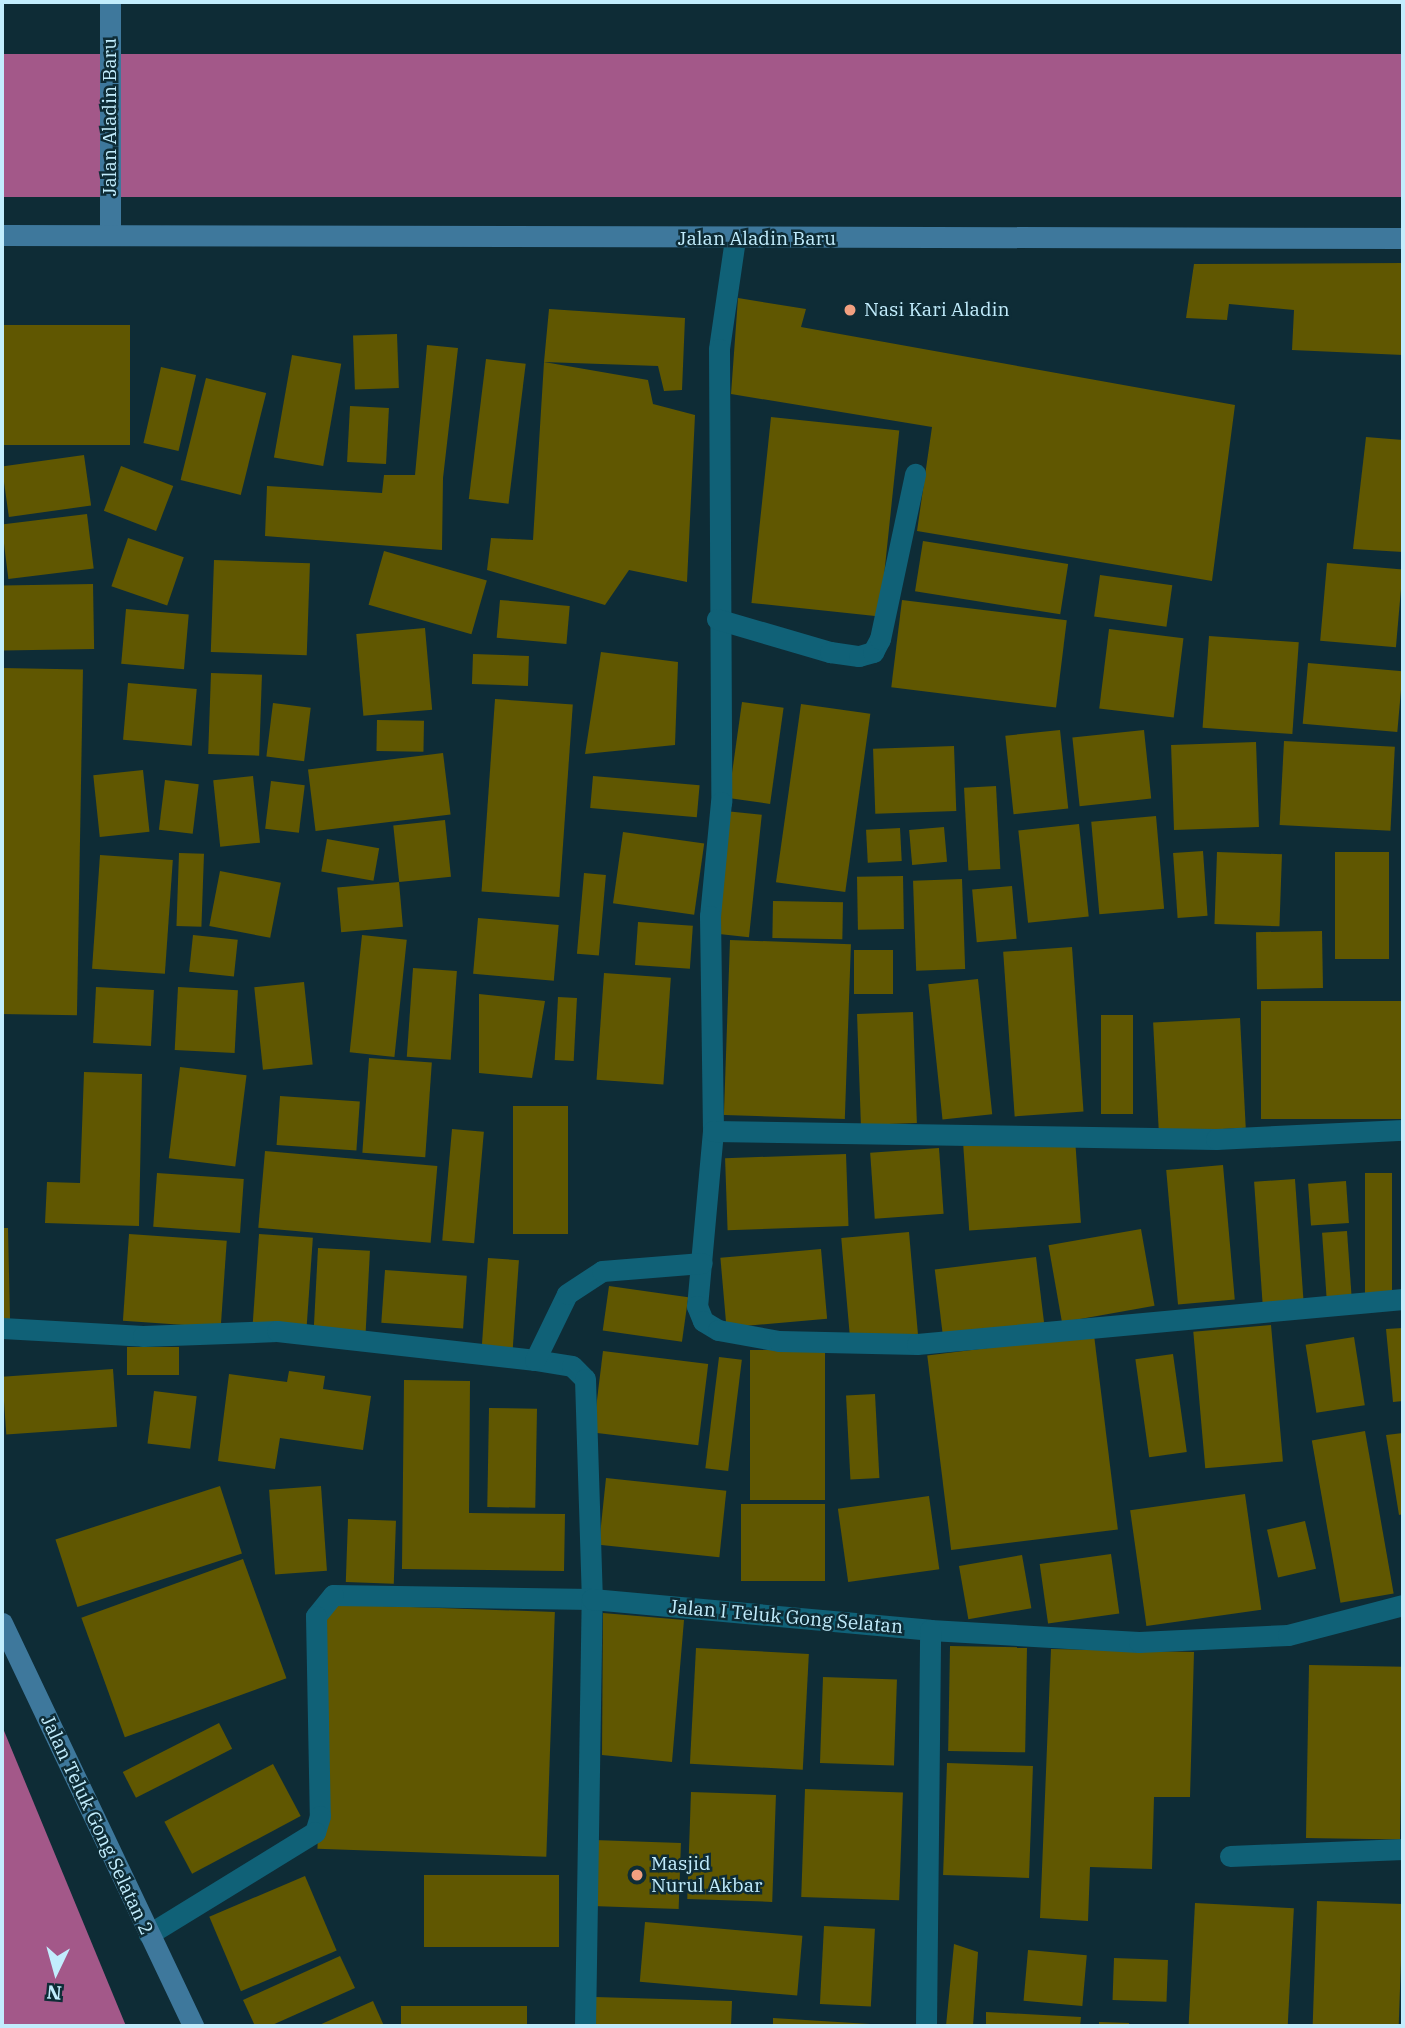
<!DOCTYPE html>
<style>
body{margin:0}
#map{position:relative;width:1405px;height:2028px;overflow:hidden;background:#0e2c36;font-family:"IBM Plex Serif",serif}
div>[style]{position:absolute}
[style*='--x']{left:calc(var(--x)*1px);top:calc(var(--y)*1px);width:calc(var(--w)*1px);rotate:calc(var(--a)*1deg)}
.water>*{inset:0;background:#a35889;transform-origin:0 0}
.building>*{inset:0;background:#605701;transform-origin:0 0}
.street>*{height:21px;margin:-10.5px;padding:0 10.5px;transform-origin:10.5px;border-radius:10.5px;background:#106177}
.secondary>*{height:21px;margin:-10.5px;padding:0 10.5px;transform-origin:10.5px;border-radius:10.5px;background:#3e789c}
.dots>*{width:19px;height:19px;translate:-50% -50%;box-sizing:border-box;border:4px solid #0e2c36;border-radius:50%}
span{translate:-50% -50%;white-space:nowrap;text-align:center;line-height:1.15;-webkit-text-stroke:5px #0e2c36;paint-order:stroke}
.street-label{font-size:19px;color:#c2edfd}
.poi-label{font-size:19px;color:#c2edfd}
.left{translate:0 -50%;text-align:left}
.frame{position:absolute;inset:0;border:4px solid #c2edfd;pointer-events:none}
.north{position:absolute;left:21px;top:1937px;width:70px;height:70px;-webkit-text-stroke:5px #0e2c36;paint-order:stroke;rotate:185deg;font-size:19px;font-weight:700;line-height:28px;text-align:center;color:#c2edfd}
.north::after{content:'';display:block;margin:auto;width:24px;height:32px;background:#c2edfd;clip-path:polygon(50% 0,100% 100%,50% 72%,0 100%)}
</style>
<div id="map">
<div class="water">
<i style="left:2px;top:54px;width:1401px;height:143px"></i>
<i style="clip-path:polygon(2px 1726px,126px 2026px,2px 2026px)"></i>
</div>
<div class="building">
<i style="clip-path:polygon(1403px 263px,1403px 355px,1292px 350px,1294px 310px,1229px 304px,1227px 320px,1186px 318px,1194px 264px)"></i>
<i style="clip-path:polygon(738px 298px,806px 309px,801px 327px,1235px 405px,1212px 581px,917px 531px,932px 427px,731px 394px)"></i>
<i style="clip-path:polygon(549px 309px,685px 318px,682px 390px,664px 391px,658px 366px,544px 362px)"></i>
<i style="left:130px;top:325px;width:120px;height:128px;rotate:90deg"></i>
<i style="left:397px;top:334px;width:54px;height:44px;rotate:88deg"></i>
<i style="clip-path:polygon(427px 345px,458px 348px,443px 478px,442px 550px,265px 536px,267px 486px,382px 493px,384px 475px,415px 475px)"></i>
<i style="left:292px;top:355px;width:50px;height:104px;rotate:10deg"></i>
<i style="left:486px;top:359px;width:40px;height:141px;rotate:7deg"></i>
<i style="clip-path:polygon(544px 362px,648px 380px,653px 404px,695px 415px,687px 582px,629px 570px,605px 605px,487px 570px,491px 538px,533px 540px)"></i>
<i style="left:161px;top:367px;width:36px;height:78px;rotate:13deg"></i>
<i style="left:206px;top:378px;width:62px;height:105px;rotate:14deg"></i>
<i style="left:350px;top:406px;width:39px;height:56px;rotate:3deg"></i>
<i style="left:771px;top:417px;width:129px;height:187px;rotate:6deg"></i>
<i style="clip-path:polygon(1366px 437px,1403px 440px,1403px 552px,1353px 549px)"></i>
<i style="left:84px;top:455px;width:51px;height:83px;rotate:82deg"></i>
<i style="left:121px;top:466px;width:56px;height:48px;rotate:21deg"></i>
<i style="left:87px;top:514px;width:55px;height:86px;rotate:83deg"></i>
<i style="left:128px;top:538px;width:59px;height:51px;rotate:19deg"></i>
<i style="left:923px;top:541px;width:147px;height:51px;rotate:9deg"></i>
<i style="left:384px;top:551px;width:107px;height:56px;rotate:16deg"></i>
<i style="left:214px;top:560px;width:96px;height:92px;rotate:2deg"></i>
<i style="left:1327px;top:563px;width:76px;height:78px;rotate:5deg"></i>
<i style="left:1100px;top:575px;width:73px;height:42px;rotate:8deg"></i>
<i style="left:93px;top:584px;width:65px;height:91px;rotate:89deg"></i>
<i style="left:500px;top:600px;width:70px;height:38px;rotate:5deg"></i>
<i style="left:902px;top:600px;width:166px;height:88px;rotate:7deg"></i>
<i style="left:126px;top:609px;width:63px;height:55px;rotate:5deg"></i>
<i style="left:425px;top:628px;width:82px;height:69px;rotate:85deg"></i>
<i style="left:1109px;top:629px;width:75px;height:80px;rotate:7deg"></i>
<i style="left:1209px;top:636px;width:90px;height:92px;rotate:4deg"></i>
<i style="clip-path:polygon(601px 652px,678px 662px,675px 745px,585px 754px)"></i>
<i style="left:473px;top:654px;width:56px;height:30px;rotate:2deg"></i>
<i style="left:1308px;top:663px;width:95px;height:61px;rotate:5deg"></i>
<i style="left:2px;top:668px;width:81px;height:346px;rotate:1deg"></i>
<i style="left:211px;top:673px;width:51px;height:81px;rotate:2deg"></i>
<i style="left:128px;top:683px;width:69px;height:57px;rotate:5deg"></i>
<i style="left:495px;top:699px;width:78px;height:193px;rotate:4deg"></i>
<i style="left:742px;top:702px;width:42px;height:97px;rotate:8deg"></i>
<i style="left:273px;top:703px;width:38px;height:54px;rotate:7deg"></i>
<i style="left:801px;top:704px;width:70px;height:180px;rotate:8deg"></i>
<i style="left:377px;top:720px;width:47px;height:31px;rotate:1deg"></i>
<i style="left:1060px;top:730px;width:79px;height:55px;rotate:84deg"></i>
<i style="left:1144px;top:730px;width:69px;height:72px;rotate:84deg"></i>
<i style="left:1284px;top:741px;width:111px;height:84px;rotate:3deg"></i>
<i style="left:1256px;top:742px;width:85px;height:85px;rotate:88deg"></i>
<i style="left:954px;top:746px;width:65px;height:81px;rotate:88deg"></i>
<i style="left:443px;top:753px;width:62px;height:136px;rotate:83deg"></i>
<i style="left:143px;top:770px;width:62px;height:50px;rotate:84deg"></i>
<i style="left:253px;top:776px;width:67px;height:40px;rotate:84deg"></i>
<i style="left:593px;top:776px;width:107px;height:32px;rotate:5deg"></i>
<i style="left:165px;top:780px;width:34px;height:50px;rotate:7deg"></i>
<i style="left:271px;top:781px;width:34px;height:48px;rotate:7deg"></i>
<i style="left:996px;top:786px;width:83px;height:32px;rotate:87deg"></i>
<i style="left:725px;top:811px;width:37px;height:123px;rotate:6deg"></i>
<i style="left:1156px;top:816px;width:93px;height:65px;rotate:85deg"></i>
<i style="left:445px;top:820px;width:57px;height:52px;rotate:84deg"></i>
<i style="left:1079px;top:824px;width:93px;height:61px;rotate:84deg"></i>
<i style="left:944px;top:827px;width:35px;height:35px;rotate:85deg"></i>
<i style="left:900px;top:828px;width:33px;height:34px;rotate:87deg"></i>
<i style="left:623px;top:832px;width:82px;height:72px;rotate:8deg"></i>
<i style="left:327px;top:839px;width:53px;height:33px;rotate:10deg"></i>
<i style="left:1203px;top:851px;width:65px;height:30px;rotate:86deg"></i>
<i style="left:1217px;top:852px;width:65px;height:72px;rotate:2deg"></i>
<i style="left:1335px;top:852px;width:54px;height:107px"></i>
<i style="left:179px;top:853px;width:25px;height:73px;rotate:2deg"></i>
<i style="left:100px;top:855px;width:73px;height:114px;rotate:4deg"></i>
<i style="left:220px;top:871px;width:62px;height:56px;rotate:11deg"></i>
<i style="left:584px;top:873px;width:22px;height:81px;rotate:5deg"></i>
<i style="left:903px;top:876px;width:53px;height:46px;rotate:89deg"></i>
<i style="left:962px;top:879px;width:90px;height:49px;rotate:88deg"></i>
<i style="left:399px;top:882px;width:45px;height:62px;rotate:85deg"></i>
<i style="left:1012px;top:886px;width:53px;height:40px;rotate:85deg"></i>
<i style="left:773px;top:901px;width:70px;height:37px;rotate:1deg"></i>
<i style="left:478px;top:918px;width:81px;height:56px;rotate:5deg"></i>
<i style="left:638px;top:922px;width:55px;height:43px;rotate:4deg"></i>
<i style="left:1322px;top:931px;width:57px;height:66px;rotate:89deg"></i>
<i style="left:193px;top:935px;width:45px;height:37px;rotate:6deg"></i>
<i style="left:362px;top:935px;width:45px;height:118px;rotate:6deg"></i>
<i style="left:730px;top:940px;width:121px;height:175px;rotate:2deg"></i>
<i style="left:1072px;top:947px;width:165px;height:69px;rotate:86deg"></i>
<i style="left:893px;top:950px;width:44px;height:39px;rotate:90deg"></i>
<i style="left:413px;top:968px;width:44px;height:89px;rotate:4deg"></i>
<i style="left:604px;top:973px;width:67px;height:107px;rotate:4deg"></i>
<i style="left:978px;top:979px;width:136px;height:50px;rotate:84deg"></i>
<i style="left:304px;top:982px;width:83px;height:50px;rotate:84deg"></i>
<i style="left:96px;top:987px;width:58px;height:56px;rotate:3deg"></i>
<i style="left:178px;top:987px;width:60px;height:63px;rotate:3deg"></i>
<i style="clip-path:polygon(479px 994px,545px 1001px,532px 1078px,479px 1073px)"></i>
<i style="left:558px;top:997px;width:19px;height:63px;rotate:3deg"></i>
<i style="left:1403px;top:1001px;width:118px;height:142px;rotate:90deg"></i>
<i style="left:913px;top:1012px;width:111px;height:56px;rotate:88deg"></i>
<i style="left:1101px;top:1015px;width:32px;height:99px"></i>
<i style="left:1240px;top:1018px;width:110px;height:87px;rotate:87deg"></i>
<i style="left:369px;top:1058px;width:63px;height:95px;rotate:4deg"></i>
<i style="left:180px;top:1067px;width:67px;height:92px;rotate:7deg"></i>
<i style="clip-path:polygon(84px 1072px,142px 1074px,139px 1226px,45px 1223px,47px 1182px,80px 1183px)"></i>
<i style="left:280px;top:1096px;width:80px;height:49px;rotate:4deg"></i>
<i style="left:513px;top:1106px;width:55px;height:128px"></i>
<i style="left:452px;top:1129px;width:32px;height:112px;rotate:5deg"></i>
<i style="left:1075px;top:1138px;width:85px;height:112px;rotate:86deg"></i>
<i style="left:939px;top:1148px;width:66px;height:69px;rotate:86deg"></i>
<i style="left:265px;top:1151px;width:173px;height:77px;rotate:5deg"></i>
<i style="left:846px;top:1154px;width:72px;height:121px;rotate:88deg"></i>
<i style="left:1223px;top:1165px;width:135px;height:57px;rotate:85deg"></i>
<i style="left:157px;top:1173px;width:87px;height:54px;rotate:4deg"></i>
<i style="left:1365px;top:1173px;width:27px;height:120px"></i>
<i style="left:1295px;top:1179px;width:121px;height:41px;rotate:86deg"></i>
<i style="left:1346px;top:1181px;width:42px;height:38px;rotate:86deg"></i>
<i style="clip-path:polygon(2px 1228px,8px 1228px,10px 1319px,2px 1319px)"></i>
<i style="left:1141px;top:1229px;width:78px;height:94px;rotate:80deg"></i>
<i style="left:1347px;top:1231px;width:68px;height:25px;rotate:86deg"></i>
<i style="left:909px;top:1232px;width:104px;height:68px;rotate:85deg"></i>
<i style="left:129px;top:1234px;width:98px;height:87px;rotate:4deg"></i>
<i style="left:259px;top:1234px;width:54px;height:90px;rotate:4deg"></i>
<i style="left:318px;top:1248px;width:52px;height:85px;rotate:3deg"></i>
<i style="left:821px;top:1249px;width:70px;height:101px;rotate:85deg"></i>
<i style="left:1036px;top:1257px;width:68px;height:102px;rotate:83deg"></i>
<i style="left:488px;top:1258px;width:31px;height:92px;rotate:4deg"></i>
<i style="left:385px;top:1270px;width:82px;height:53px;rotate:4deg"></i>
<i style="left:609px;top:1286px;width:80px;height:45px;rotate:8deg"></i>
<i style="left:1271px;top:1325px;width:137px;height:78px;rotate:85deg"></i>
<i style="clip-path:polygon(1403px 1328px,1403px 1401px,1393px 1402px,1386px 1329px)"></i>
<i style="left:1094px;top:1335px;width:196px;height:168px;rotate:83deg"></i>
<i style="left:1354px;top:1337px;width:69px;height:49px;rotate:81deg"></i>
<i style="left:127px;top:1347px;width:52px;height:28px"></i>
<i style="left:750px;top:1350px;width:75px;height:150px"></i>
<i style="left:603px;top:1351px;width:106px;height:82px;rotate:7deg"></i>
<i style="left:1173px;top:1354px;width:99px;height:38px;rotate:82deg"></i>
<i style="left:719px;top:1357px;width:23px;height:112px;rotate:7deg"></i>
<i style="left:113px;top:1369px;width:58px;height:111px;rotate:86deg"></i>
<i style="clip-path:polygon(289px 1371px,325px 1376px,323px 1389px,371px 1396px,363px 1450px,280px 1438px,275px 1469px,218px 1461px,229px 1374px,287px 1382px)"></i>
<i style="clip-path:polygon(404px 1380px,470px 1381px,469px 1513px,565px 1514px,564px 1571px,402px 1569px)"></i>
<i style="left:154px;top:1391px;width:43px;height:53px;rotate:7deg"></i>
<i style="left:875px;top:1394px;width:84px;height:29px;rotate:87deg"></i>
<i style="left:489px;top:1408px;width:48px;height:99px;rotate:1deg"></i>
<i style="left:1365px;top:1431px;width:165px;height:54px;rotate:80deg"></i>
<i style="clip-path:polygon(1403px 1433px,1403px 1514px,1399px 1515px,1386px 1435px)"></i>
<i style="left:606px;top:1478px;width:121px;height:67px;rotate:6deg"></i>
<i style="left:220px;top:1486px;width:71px;height:173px;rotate:72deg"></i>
<i style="left:321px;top:1486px;width:85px;height:52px;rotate:86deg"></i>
<i style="left:1245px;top:1494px;width:117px;height:116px;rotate:82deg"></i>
<i style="left:929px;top:1496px;width:74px;height:92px;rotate:82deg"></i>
<i style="left:741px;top:1504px;width:84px;height:77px"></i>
<i style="left:348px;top:1519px;width:48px;height:63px;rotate:2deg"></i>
<i style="left:1305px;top:1521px;width:49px;height:39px;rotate:77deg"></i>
<i style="left:1111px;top:1554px;width:60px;height:72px;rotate:82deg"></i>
<i style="left:1022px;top:1555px;width:54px;height:64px;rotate:80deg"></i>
<i style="left:243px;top:1559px;width:127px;height:172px;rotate:70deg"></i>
<i style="left:326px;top:1604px;width:229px;height:245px;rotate:2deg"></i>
<i style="clip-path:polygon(603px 1613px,684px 1620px,672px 1762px,602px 1755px)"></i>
<i style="left:950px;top:1646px;width:77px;height:105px;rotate:1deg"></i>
<i style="left:696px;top:1648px;width:113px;height:116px;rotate:3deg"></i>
<i style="clip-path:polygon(1051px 1649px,1194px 1652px,1190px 1797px,1154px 1797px,1152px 1869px,1090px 1867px,1088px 1921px,1040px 1918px)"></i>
<i style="left:1309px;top:1665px;width:94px;height:173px;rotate:1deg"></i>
<i style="left:823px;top:1677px;width:74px;height:86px;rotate:2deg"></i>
<i style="left:219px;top:1723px;width:29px;height:108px;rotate:63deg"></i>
<i style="left:947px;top:1763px;width:86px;height:112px;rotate:2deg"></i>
<i style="left:273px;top:1764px;width:59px;height:123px;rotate:62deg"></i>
<i style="left:805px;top:1789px;width:98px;height:108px;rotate:2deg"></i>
<i style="left:691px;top:1792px;width:85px;height:107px;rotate:2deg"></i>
<i style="left:594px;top:1840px;width:87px;height:66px;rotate:2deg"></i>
<i style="left:424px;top:1875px;width:135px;height:72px"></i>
<i style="left:305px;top:1876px;width:81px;height:104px;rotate:67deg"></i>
<i style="left:1317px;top:1901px;width:86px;height:125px;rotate:2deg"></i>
<i style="left:1195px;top:1903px;width:99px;height:122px;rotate:3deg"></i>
<i style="left:645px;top:1922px;width:158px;height:60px;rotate:5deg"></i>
<i style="left:824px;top:1926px;width:51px;height:78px;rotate:3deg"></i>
<i style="clip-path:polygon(954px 1944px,978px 1952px,973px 2026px,946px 2026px)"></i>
<i style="left:1028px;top:1950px;width:59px;height:51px;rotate:5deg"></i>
<i style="clip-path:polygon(340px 1956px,355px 1988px,270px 2026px,255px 2026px,243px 2000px)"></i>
<i style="left:1114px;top:1958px;width:54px;height:42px;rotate:2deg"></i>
<i style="clip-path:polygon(595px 1997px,732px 2001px,731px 2026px,594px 2026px)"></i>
<i style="clip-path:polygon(373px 2001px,384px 2026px,317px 2026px)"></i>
<i style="left:527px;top:2006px;width:20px;height:126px;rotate:90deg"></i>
<i style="clip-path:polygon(986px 2012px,1081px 2017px,1080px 2026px,986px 2026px)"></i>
<i style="clip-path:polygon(773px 2018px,870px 2024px,869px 2026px,773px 2026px)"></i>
<i style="clip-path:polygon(1099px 2022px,1129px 2023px,1129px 2026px,1099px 2026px)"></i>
</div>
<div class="street">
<i style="--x:735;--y:239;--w:111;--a:98.3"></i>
<i style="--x:719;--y:349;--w:453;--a:89.7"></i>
<i style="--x:721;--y:802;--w:115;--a:95.5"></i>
<i style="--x:710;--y:916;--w:215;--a:89.2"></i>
<i style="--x:713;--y:1131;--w:176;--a:95.2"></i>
<i style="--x:697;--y:1306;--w:16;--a:68"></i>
<i style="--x:703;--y:1321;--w:17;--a:31"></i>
<i style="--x:718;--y:1330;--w:62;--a:10.2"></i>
<i style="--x:779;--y:1341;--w:138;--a:1.2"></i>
<i style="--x:917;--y:1344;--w:488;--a:-5.3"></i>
<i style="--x:717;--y:619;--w:118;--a:16.3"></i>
<i style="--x:830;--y:652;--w:29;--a:8"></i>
<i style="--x:859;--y:656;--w:15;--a:-16"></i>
<i style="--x:873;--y:652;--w:15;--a:-62"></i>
<i style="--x:880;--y:639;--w:169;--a:-78"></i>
<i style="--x:713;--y:1131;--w:503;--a:0.91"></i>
<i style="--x:1216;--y:1139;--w:187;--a:-2.8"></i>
<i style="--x:2;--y:1328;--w:141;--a:3.2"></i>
<i style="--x:143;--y:1336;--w:134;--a:-2.1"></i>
<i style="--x:277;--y:1331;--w:260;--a:6.4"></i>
<i style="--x:535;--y:1360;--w:37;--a:9"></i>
<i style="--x:572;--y:1366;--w:18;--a:45"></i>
<i style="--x:585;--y:1379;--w:220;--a:88.2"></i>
<i style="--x:592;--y:1599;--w:259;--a:-179.1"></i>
<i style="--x:333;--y:1595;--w:27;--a:129"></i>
<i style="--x:316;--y:1616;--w:200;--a:88.9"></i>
<i style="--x:320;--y:1816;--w:17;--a:107"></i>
<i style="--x:315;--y:1832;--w:195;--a:148.4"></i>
<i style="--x:535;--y:1360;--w:73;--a:-64.1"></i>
<i style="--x:567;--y:1294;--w:42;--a:-33.3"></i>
<i style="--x:602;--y:1271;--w:100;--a:-4.6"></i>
<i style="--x:1230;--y:1856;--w:173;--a:-2.3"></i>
<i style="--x:585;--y:2026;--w:427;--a:-89.1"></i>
<i style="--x:592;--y:1599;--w:339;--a:5.2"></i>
<i style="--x:930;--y:1630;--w:209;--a:3.3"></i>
<i style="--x:1139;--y:1642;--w:149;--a:-2.7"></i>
<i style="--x:1288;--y:1635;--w:119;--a:-14.6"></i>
<i style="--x:926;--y:2026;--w:396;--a:-89.4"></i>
</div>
<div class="secondary">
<i style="--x:110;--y:2;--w:230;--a:90"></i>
<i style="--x:2;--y:235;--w:1401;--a:0.12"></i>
<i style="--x:2;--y:1623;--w:446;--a:64.6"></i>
</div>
<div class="dots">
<i style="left:850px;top:310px;background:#f2a080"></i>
<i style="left:637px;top:1875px;background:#f2a080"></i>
</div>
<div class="street-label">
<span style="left:110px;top:117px;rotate:-90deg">Jalan Aladin Baru</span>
<span style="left:757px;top:239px">Jalan Aladin Baru</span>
<span style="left:786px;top:1617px;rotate:5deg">Jalan I Teluk Gong Selatan</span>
<span style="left:97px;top:1825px;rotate:65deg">Jalan Teluk Gong Selatan 2</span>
</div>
<div class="poi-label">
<span class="left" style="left:864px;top:310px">Nasi Kari Aladin</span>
<span class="left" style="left:651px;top:1875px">Masjid<br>Nurul Akbar</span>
</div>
<div class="frame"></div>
<div class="north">N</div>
</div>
